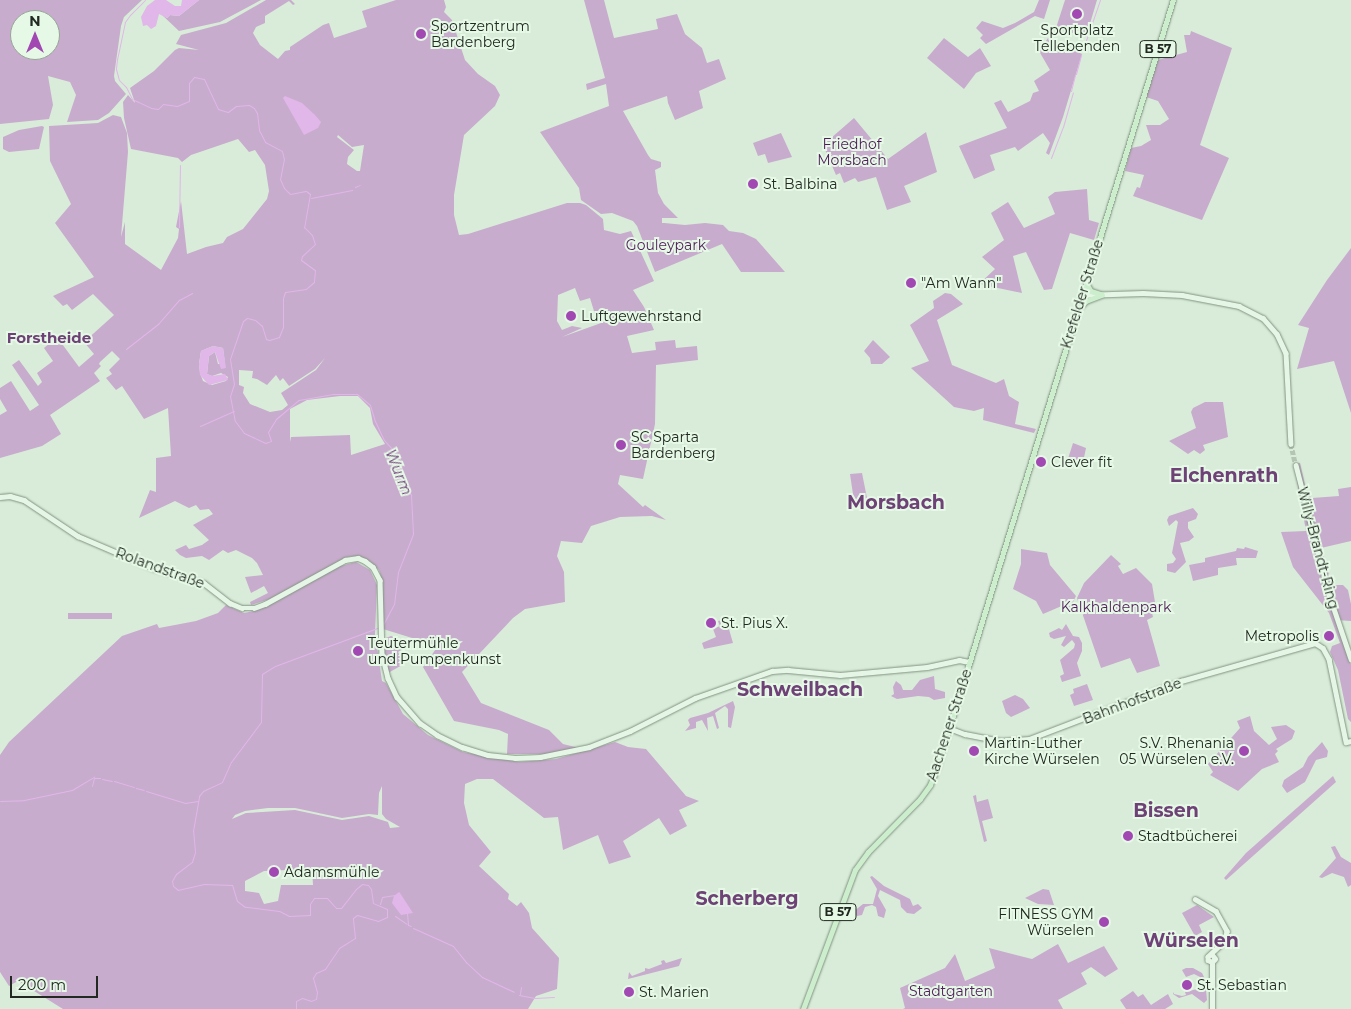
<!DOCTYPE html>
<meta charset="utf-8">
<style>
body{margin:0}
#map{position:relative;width:1351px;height:1009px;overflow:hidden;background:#d9ecd9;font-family:Montserrat,sans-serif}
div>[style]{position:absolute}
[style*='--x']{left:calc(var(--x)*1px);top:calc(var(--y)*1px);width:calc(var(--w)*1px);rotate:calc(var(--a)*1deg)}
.green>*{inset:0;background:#c8accd;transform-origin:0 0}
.water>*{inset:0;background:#e1b6e9}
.stream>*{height:1px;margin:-0.5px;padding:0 0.5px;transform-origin:0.5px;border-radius:0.5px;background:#e1b6e9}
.secondary-tunnel>*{height:4.5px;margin-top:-2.25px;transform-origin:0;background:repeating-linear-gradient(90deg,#b4c5b4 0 4.5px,transparent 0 6.5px)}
.roads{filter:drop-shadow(0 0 1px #829382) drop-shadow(0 0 1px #829382)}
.secondary>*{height:4.5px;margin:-2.25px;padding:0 2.25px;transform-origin:2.25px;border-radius:2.25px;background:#e6f6e6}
.primary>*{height:4.5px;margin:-2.25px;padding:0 2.25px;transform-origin:2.25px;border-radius:2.25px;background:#cceecd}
.dots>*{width:14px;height:14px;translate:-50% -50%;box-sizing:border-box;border:2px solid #e6f9e6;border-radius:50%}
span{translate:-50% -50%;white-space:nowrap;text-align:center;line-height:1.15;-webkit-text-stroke:4px #e6f9e6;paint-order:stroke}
.shield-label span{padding:1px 4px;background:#e6f9e6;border:1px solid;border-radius:4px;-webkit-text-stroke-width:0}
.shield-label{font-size:12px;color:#212921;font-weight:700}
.poi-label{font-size:14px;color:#212921}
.left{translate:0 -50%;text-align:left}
.right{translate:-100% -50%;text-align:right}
.park-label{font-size:14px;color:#501c5a}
.street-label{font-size:14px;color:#212921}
.neighbourhood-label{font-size:15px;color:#6e4177;font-weight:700}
.water-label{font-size:15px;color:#723e7c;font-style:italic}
.district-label{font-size:19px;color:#6e4177;font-weight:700}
.north{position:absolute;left:10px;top:10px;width:50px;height:50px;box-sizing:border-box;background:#e6f9e6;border:1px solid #97a697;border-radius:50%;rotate:0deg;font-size:14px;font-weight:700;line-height:20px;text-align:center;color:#212921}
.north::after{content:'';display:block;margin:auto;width:18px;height:22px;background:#a248b3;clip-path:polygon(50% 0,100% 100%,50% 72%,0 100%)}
.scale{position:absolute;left:10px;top:976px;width:88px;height:22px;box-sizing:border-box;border:2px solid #212921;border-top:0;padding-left:6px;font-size:15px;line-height:18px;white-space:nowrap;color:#212921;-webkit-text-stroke:4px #e6f9e6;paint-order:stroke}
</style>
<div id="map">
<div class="green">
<i style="clip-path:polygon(evenodd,0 0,142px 0,124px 17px,121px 26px,114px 76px,115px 81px,126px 94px,109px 113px,98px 120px,67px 122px,76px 95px,70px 82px,48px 76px,53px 105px,49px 119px,0 124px,0 0,20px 20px,50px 20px,50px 50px,20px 50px,20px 20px)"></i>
<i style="clip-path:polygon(199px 0,261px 0,220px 22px,179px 31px,161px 14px,167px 18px,170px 15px,179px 16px)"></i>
<i style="clip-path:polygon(evenodd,266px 0,291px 0,295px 4px,293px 5px,289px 1px,265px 16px,265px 23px,256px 27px,253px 33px,260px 45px,278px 59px,285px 51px,290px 50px,290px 47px,323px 25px,329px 23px,334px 38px,367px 27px,362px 11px,396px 0,444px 0,446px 7px,444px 12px,452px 20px,465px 60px,478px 74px,495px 86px,500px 95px,495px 106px,464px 135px,454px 195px,454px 215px,459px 235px,468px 234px,567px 203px,580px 203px,586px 205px,603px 219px,604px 230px,620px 234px,631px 231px,654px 281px,633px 290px,644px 307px,654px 330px,627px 336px,632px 353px,656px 350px,655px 342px,675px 340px,676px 348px,697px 346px,698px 360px,656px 365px,655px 424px,643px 479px,620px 475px,618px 484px,643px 507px,645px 505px,666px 520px,652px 516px,620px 517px,591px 526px,582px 543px,561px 541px,557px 556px,564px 572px,565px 602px,525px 609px,513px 618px,462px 672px,481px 703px,549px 730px,563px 744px,579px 748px,550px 754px,507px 754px,508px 734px,499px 730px,454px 721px,423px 667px,438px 646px,383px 629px,383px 585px,379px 570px,369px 561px,359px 556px,347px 557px,270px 599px,251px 605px,250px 602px,268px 593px,264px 586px,251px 593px,245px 577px,263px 575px,257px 563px,252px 558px,236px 550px,228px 553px,223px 550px,209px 560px,202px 556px,186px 558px,180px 555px,175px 550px,186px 545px,189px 549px,202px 545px,209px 540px,193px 525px,213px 514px,209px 509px,200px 510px,196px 505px,189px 508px,175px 501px,139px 518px,150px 490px,156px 492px,156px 458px,171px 456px,168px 408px,144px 419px,122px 386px,116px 390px,106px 378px,112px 374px,109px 370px,120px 359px,112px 351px,100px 362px,99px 364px,101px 366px,94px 373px,100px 381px,50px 415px,61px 434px,42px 446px,0 458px,0 415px,7px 411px,0 399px,0 388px,11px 381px,30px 411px,39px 405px,12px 365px,19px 360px,38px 386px,42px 382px,37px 373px,53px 361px,44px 348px,57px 337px,79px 367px,94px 354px,84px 342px,114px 315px,93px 294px,72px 310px,67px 304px,63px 306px,53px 296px,94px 277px,55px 223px,71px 204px,50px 161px,49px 126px,98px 123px,113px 115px,121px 117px,127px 133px,128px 152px,121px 237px,125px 222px,125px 244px,161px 270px,178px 238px,179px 229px,176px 227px,181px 201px,187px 254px,206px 247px,223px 243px,227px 237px,243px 229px,267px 199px,269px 191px,265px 165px,255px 150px,249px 152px,238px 139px,191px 155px,182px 162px,178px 158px,131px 149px,124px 118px,123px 102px,128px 95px,135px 103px,130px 88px,154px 71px,175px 50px,179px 48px,199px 50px,176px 44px,181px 35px,226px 23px,266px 0,338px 135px,352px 147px,364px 145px,360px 171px,357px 171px,347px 164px,348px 157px,354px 150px,337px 137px,338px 135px,266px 0,575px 288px,580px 301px,590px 298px,597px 321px,603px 319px,604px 322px,562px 337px,582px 328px,572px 326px,562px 330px,557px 321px,558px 295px,575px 288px,266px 0,213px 346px,223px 348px,225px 364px,218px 364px,215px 352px,209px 356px,207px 374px,212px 376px,221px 373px,228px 377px,226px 381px,212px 385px,203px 381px,200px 373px,199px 364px,201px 351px,213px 346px,266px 0,325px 358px,316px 370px,281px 393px,288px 405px,282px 410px,270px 412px,250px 404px,243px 393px,244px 387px,239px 385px,239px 370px,253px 371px,252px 378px,257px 379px,267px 385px,276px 375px,280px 381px,283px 378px,289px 386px,315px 369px,325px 358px,266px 0,340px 396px,358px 396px,370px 408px,373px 424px,385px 444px,351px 455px,350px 435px,291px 437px,290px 442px,290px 409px,307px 400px,340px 396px)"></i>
<i style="clip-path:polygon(584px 0,604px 0,614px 38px,658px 29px,656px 19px,677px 14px,685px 34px,702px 48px,707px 63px,719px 59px,726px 79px,699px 91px,703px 108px,675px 120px,668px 103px,667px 96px,623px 111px,648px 155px,651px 159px,661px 162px,661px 167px,655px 170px,658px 193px,664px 204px,678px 218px,662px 218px,662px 223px,654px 222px,685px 225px,705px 223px,723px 225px,729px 231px,743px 233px,756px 239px,785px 272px,741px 272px,722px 244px,655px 272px,637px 226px,633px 221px,612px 213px,601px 214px,581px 200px,579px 188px,540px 132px,609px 106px,606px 84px,587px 90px,586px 84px,605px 78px)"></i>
<i style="clip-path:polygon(1039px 0,1050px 0,1044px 19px,1035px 16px,986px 44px,980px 38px,983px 35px,976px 28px,982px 21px,1003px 28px,1015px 23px,1034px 12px)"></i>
<i style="clip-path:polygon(1065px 0,1097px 0,1086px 37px,1056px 28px)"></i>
<i style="clip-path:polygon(1191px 31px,1232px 48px,1200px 145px,1229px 158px,1202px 220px,1133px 196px,1137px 187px,1140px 188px,1144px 175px,1125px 171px,1131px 148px,1141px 146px,1151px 140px,1146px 125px,1160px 125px,1169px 119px,1158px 101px,1146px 97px,1158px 60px,1187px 52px,1184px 35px,1190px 35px)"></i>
<i style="clip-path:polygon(944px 38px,968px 57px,980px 48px,991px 66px,976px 73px,964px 89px,927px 58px)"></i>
<i style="clip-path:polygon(1048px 38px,1082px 54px,1063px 117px,1049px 155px,1046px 153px,1050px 143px,1043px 133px,1018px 151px,1015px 147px,990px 155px,995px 170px,974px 179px,959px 146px,1007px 128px,994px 103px,1001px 100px,1008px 112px,1030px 101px,1033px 93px,1039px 91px,1034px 81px,1050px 70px,1039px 51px)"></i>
<i style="clip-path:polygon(854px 118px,888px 159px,926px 132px,937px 172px,904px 186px,911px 202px,887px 210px,876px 177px,858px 182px,855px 178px,844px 183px,840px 173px,836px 175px,823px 145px)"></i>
<i style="clip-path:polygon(42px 126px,44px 127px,39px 149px,9px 152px,3px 149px,3px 137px,19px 130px)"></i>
<i style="clip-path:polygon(781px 133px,792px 157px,768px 163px,765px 154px,758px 156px,753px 143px)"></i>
<i style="clip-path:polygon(1087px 189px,1089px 220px,1099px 223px,1094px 240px,1070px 233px,1052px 289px,1044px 290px,1026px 252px,1013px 256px,1022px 293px,979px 284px,995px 269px,982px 257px,1004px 240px,991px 213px,1008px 202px,1024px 228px,1055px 214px,1048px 197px,1055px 192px)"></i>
<i style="clip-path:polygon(1351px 248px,1351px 413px,1334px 361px,1297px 369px,1309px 328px,1298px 325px,1327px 280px)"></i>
<i style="clip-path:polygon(945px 293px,951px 294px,963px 304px,937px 320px,952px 365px,996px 383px,1004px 379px,1009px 396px,1019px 402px,1015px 424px,1036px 429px,1034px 433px,983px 420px,984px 408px,974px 411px,954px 407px,911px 368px,929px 361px,910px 325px,934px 308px,933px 301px)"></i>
<i style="clip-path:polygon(873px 340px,890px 357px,882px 364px,871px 364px,870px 358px,864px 351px)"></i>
<i style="clip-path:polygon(1205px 402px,1223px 402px,1228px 437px,1203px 445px,1205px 450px,1200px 454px,1194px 450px,1188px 454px,1169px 441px,1196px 428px,1191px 412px,1193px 408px)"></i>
<i style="clip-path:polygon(1073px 443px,1086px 448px,1082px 467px,1067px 462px)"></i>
<i style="clip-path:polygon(1300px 463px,1307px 493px,1312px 498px,1339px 496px,1338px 489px,1351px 487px,1351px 541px,1321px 548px,1332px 585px,1343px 585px,1348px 590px,1351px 604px,1351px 621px,1336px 620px,1351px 665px,1351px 722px,1348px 719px,1338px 670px,1330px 652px,1332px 646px,1340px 643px,1329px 613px,1293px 567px,1281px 532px,1306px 531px,1294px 464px)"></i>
<i style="clip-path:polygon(862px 473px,867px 498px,854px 501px,850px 474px)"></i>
<i style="clip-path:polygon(1193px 508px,1198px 514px,1196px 519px,1188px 522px,1188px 528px,1194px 537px,1189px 541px,1180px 543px,1186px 562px,1175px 573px,1167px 571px,1167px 564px,1173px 563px,1176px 559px,1172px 553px,1178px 522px,1176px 520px,1169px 526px,1167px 520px,1169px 516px)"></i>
<i style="clip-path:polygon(1245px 547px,1258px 551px,1256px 558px,1236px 558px,1237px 565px,1218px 568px,1218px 575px,1193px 581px,1189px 565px,1205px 562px,1205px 558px,1236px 551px,1237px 548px,1244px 549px)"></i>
<i style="clip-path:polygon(1021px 549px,1047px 553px,1050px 565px,1076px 596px,1070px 608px,1064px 605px,1043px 614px,1036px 601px,1013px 589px,1021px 564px)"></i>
<i style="clip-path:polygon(1111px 555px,1121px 564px,1118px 566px,1123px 574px,1136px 568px,1152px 584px,1156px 608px,1151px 609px,1153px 617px,1147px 620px,1160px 666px,1137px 673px,1130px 658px,1101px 668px,1077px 598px,1084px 583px)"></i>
<i style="clip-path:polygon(evenodd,356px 562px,370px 570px,377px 585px,375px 634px,382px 681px,386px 683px,403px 714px,428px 735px,463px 752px,519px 762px,556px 759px,615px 742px,628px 747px,646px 749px,686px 796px,699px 801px,679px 810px,687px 826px,670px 835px,659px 818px,623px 841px,631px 857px,609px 864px,598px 835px,563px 850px,558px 817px,544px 818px,493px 779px,477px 779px,465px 784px,464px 803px,469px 825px,491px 852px,479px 866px,509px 894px,508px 899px,517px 906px,521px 902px,529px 913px,532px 928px,559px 958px,557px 989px,536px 996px,528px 1009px,63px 1009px,18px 981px,9px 986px,0 972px,0 755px,9px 742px,122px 636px,157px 624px,159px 628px,196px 621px,218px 613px,226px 605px,244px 613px,258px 610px,340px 566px,356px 562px,382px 786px,382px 814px,386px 819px,400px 827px,390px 828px,388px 822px,369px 816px,342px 820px,295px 810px,246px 813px,232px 819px,235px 815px,245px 811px,268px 808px,295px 808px,342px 818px,369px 814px,378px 815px,379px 793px,382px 786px,356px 562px,312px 869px,313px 885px,281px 885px,278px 901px,264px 904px,259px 893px,245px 891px,245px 881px,264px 871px,312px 869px)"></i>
<i style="left:112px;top:613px;width:6px;height:44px;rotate:90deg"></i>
<i style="clip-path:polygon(726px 619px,733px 643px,704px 649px,702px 643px,716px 637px,713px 629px,720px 626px,718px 621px)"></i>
<i style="clip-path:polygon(1066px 624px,1073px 636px,1079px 637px,1082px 643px,1082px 651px,1077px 663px,1081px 676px,1062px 682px,1060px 676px,1064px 674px,1060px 660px,1074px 648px,1075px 644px,1072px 640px,1064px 647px,1061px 645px,1066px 636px,1054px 639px,1050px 637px,1049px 633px,1059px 628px,1062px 630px)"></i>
<i style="clip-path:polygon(391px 636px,402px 639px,406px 647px,398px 652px,404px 664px,388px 673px,383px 639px)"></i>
<i style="clip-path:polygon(934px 676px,935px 689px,945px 692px,945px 698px,934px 700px,929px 697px,918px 696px,897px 699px,891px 696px,894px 694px,893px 687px,896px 681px,901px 685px,903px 690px,912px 690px,920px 680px)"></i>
<i style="clip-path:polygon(1087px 684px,1093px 700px,1074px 706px,1070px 695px,1074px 693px,1073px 689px)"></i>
<i style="clip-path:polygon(1015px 695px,1023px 699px,1030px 708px,1011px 717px,1006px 713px,1002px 701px)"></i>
<i style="clip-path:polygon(733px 701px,735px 707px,731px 728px,728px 727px,728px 709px,725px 706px,715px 713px,719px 728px,717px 729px,713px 716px,707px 718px,708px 731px,702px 720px,696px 722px,696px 728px,685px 731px,690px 725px,688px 720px,690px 718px,708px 713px)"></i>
<i style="clip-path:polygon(1250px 716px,1254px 731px,1269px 745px,1277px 739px,1271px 727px,1286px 725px,1295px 731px,1292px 739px,1276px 749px,1278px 751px,1275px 754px,1279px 762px,1262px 769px,1238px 791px,1210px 775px,1213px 772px,1208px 764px,1240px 728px,1237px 721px)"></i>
<i style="clip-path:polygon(1322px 742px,1328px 751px,1327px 757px,1316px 760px,1305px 782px,1287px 793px,1282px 786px,1284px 780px,1303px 767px,1308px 757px)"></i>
<i style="clip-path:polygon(1333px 776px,1336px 782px,1226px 880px,1224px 878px,1246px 853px)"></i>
<i style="clip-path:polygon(976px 795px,977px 802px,988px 799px,993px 818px,982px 821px,987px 841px,984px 842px,973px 796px)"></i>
<i style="clip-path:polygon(1335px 846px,1341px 857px,1351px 863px,1351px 885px,1348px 887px,1344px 877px,1332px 873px,1322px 878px,1319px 877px,1336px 858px,1331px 847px)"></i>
<i style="clip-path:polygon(872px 876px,884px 886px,910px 899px,913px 906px,918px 904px,922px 908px,914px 914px,907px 913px,901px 907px,900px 900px,880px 890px,878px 896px,886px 910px,884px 918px,878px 916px,876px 907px,872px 905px,865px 907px,862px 915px,857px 916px,853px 912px,863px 904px,873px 904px,877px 889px,870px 877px)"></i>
<i style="clip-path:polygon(1043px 889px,1049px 890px,1054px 905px,1038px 904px,1025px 898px)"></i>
<i style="clip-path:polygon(1197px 905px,1214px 917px,1199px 925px,1202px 932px,1195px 936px,1182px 913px)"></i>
<i style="clip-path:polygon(1058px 944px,1068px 963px,1104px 946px,1118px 969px,1105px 977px,1091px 967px,1081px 973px,1087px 984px,1058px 1000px,1063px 1009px,903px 1009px,905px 1008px,900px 988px,945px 968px,955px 954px,965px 981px,995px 968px,989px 948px,1032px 959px)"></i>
<i style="clip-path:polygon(682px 958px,679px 966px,628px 979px,629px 972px,632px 976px,645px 971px,645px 968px,649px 969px,662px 964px,661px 961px,664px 960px,666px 963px)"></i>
<i style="clip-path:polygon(1186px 968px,1193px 968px,1202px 973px,1205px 979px,1207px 1000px,1204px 1003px,1192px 994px,1179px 998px,1173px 994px,1174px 992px,1174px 994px,1182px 996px,1186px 995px,1185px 992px,1201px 988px,1200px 977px,1194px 974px,1186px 977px,1182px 970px)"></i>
<i style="clip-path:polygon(1133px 991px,1138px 997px,1143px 994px,1151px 1005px,1168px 994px,1173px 1004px,1165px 1009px,1126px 1009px,1120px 1000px)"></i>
</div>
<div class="water">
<i style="clip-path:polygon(155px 0,166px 0,175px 6px,181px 6px,182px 0,199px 0,179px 16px,170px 15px,167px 18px,159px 14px,156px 26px,151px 29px,147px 25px,143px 26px,141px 17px,147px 6px)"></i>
<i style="clip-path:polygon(285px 96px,302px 103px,315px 115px,321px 122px,318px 128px,304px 135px,283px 98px)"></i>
<i style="clip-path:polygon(213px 346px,223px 348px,226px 368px,221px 369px,215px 352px,209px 356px,207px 374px,212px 376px,225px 374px,228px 380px,209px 385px,200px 375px,199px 364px,201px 351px)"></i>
<i style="clip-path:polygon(399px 892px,400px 893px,413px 913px,401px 915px,392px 903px,394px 896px)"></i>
</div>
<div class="stream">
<i style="--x:145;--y:0;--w:21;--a:135"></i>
<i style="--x:130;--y:15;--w:9;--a:126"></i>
<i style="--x:125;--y:22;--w:38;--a:102"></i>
<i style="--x:117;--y:59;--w:10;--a:96"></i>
<i style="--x:116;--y:69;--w:11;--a:75"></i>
<i style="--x:119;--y:80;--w:10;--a:45"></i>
<i style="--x:126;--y:87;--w:13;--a:63"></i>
<i style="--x:132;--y:99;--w:21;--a:25"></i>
<i style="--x:151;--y:108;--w:7;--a:8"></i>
<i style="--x:158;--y:109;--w:7;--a:-45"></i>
<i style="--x:163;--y:104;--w:14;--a:8"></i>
<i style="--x:177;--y:106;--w:13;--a:-23"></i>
<i style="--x:189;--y:101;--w:18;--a:-90"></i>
<i style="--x:189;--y:83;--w:8;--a:-50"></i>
<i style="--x:194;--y:77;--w:10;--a:11"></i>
<i style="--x:204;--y:79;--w:33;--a:65"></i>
<i style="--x:218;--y:109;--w:10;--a:17"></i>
<i style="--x:228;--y:112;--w:10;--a:-37"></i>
<i style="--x:236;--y:106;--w:13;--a:-4"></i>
<i style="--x:249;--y:105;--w:6;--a:31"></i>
<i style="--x:254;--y:108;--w:6;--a:59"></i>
<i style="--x:257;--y:113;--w:17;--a:83"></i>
<i style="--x:259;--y:130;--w:13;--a:63"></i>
<i style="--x:265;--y:142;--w:19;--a:28"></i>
<i style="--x:282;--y:151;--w:8;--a:76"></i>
<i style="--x:284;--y:159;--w:20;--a:101"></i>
<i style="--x:280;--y:179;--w:10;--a:66"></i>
<i style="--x:284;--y:188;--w:8;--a:45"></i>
<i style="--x:290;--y:194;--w:16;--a:-11"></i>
<i style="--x:306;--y:191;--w:5;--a:37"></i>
<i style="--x:310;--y:194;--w:34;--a:100"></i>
<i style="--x:304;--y:227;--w:11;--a:45"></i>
<i style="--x:312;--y:235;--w:9;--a:72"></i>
<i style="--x:315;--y:244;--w:18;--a:137"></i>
<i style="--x:302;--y:256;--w:4;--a:104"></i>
<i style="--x:301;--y:260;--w:17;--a:36"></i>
<i style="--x:315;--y:270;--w:12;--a:95"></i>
<i style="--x:314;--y:282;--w:11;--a:139"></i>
<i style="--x:306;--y:289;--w:21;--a:172"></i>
<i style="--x:285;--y:292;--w:6;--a:108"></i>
<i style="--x:283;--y:298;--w:29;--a:90"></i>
<i style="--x:283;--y:327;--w:11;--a:112"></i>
<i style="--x:279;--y:337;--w:10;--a:163"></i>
<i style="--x:269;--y:340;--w:3;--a:-162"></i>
<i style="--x:266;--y:339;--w:14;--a:-107"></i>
<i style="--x:262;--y:326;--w:9;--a:-139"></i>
<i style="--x:255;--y:320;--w:8;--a:-166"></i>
<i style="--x:247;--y:318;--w:5;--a:143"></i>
<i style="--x:243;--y:321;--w:40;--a:108.9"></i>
<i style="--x:230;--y:359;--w:25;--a:81"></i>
<i style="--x:234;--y:384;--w:13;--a:108"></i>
<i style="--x:230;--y:396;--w:25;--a:79"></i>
<i style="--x:235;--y:421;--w:15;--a:53"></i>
<i style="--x:244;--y:433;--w:23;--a:25"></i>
<i style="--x:265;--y:443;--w:6;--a:-18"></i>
<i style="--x:271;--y:441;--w:9;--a:-108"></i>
<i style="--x:268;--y:432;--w:15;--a:-58"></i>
<i style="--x:276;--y:419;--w:30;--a:-40"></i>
<i style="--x:299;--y:400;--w:36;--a:-10"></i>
<i style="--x:334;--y:394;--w:23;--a:0"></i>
<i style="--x:357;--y:394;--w:17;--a:40"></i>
<i style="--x:370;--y:405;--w:17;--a:73"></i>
<i style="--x:375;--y:421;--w:21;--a:65"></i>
<i style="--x:384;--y:440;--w:12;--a:48"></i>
<i style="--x:392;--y:449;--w:26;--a:72"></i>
<i style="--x:400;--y:474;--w:24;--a:62"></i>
<i style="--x:411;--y:495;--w:39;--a:87"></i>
<i style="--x:413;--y:534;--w:41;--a:111.5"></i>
<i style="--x:398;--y:572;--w:32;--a:97"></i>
<i style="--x:394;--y:604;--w:24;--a:118"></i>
<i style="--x:1083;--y:49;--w:52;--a:-70.9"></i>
<i style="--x:1076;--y:74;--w:20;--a:-75"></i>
<i style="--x:1071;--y:91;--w:16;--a:-76"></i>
<i style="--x:1051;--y:158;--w:33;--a:-69"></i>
<i style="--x:1063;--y:127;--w:36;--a:-74"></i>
<i style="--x:355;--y:187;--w:5;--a:-22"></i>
<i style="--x:311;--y:198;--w:42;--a:-11"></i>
<i style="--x:179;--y:227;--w:62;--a:-89.1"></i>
<i style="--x:126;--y:349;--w:41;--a:-38"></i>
<i style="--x:158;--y:324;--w:32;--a:-49"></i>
<i style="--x:179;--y:300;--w:15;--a:-28"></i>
<i style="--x:200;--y:426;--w:37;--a:-24"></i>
<i style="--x:102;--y:779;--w:10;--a:11"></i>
<i style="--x:114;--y:781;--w:21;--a:17"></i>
<i style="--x:92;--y:786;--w:8;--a:-76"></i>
<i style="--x:94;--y:778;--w:6;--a:0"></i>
<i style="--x:136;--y:788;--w:8;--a:14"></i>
<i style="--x:146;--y:791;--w:41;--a:17.1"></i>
<i style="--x:185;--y:803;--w:13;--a:-9"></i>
<i style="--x:0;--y:801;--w:24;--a:-2"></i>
<i style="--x:24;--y:800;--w:49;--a:-11.8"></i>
<i style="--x:72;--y:790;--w:26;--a:-31"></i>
<i style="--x:380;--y:904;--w:7;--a:-74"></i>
<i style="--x:382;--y:897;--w:13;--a:-9"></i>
<i style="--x:407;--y:913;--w:12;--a:85"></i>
<i style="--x:408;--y:925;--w:3;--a:18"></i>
<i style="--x:395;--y:916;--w:14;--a:34"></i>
<i style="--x:413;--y:928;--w:44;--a:24.2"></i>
<i style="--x:453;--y:946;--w:22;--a:51"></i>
<i style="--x:467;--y:963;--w:21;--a:43"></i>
<i style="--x:482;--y:977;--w:35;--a:25"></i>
<i style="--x:520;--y:994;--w:7;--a:-82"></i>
<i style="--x:519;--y:995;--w:16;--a:11"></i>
<i style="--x:535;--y:998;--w:19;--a:-3"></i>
<i style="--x:296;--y:1009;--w:8;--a:-90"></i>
<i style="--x:296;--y:1001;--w:7;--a:-27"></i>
<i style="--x:302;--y:998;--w:9;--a:18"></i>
<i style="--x:311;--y:1001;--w:5;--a:-22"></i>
<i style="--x:316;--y:999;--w:7;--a:-82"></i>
<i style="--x:317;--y:992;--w:15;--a:-106"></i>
<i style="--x:313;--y:978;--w:6;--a:-59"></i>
<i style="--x:316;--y:973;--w:10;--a:-24"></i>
<i style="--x:325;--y:969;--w:25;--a:-56"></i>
<i style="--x:339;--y:948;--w:19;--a:-32"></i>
<i style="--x:355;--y:938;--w:20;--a:-96"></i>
<i style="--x:353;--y:918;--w:5;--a:-37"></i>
<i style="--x:357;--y:915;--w:22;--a:16"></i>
<i style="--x:378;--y:921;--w:10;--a:-24"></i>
<i style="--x:387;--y:917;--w:8;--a:-90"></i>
<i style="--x:387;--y:909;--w:15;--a:-157"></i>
<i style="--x:373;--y:903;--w:14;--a:-98"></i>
<i style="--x:371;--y:889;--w:5;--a:-127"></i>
<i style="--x:368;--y:885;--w:6;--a:-171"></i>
<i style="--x:362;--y:884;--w:8;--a:140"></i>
<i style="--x:356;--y:889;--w:24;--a:128"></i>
<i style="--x:341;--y:908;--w:5;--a:180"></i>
<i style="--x:336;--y:908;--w:13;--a:-132"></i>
<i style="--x:327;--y:898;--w:13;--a:180"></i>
<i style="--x:314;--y:898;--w:7;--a:124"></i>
<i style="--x:310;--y:904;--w:11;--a:90"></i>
<i style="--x:310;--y:915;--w:21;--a:177"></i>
<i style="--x:289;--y:916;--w:11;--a:-153"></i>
<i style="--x:279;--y:911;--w:34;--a:-173"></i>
<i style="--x:245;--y:907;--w:10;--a:-143"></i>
<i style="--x:237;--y:901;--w:17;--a:-107"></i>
<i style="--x:232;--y:885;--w:28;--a:-178"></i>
<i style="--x:204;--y:884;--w:27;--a:167"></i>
<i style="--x:178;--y:890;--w:6;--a:-141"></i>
<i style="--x:173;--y:886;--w:5;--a:-101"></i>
<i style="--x:172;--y:881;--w:8;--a:-60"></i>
<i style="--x:176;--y:874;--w:20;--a:-37"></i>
<i style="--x:192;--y:862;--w:10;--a:-73"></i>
<i style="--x:195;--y:852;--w:21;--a:-95"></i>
<i style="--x:193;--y:831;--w:36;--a:-80"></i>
<i style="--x:199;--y:796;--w:6;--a:-51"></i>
<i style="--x:203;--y:791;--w:21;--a:-25"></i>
<i style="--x:222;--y:782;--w:22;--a:-66"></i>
<i style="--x:231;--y:762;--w:50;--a:-53.1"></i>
<i style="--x:261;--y:722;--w:48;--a:-88.8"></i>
<i style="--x:262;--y:674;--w:15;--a:-32"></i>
<i style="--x:275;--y:666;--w:112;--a:-20.4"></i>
</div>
<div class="secondary-tunnel">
<i style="--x:1291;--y:444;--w:22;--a:77"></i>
</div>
<div class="roads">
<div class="secondary">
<i style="--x:1082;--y:295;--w:61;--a:-1.9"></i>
<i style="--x:1143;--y:293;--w:39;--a:3"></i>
<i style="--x:1182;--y:295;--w:58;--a:10.9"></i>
<i style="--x:1239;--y:306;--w:27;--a:27"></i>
<i style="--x:1263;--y:318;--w:21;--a:49"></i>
<i style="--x:1277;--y:334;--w:21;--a:65"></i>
<i style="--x:1286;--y:353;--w:91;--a:86.9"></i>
<i style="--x:1296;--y:465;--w:130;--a:75.7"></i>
<i style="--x:1328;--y:591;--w:72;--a:71.3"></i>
<i style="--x:0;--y:497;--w:10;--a:-6"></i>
<i style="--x:10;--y:496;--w:15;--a:16"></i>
<i style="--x:24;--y:500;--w:65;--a:33.7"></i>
<i style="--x:78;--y:536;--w:82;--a:23.1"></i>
<i style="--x:153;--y:568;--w:53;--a:16.4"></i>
<i style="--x:204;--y:583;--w:33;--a:38"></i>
<i style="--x:230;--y:603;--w:13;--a:23"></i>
<i style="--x:242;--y:608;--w:12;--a:0"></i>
<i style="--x:254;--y:608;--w:12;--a:-20"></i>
<i style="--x:265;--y:604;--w:91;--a:-28.8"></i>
<i style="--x:345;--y:560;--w:13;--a:-9"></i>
<i style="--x:358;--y:558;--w:8;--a:23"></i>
<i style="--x:365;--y:561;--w:10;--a:37"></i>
<i style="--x:373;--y:567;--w:15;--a:62"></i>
<i style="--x:380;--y:580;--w:74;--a:88.5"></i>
<i style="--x:382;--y:654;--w:25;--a:76"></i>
<i style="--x:388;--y:678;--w:21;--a:65"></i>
<i style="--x:397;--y:697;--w:35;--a:49"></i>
<i style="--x:420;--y:723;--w:21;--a:35"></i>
<i style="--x:437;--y:735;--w:28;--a:26"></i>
<i style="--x:462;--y:747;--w:27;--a:17"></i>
<i style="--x:488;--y:755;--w:27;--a:6"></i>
<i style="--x:515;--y:758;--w:25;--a:-2"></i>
<i style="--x:540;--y:757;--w:50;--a:-11.5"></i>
<i style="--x:589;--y:747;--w:44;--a:-21.3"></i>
<i style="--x:630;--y:731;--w:73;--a:-26.9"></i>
<i style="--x:695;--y:698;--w:82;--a:-19.3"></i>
<i style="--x:772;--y:671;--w:16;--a:-4"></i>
<i style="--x:788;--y:670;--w:52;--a:5.5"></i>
<i style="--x:840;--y:675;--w:87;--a:-5.3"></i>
<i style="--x:927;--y:667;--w:33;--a:-12"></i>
<i style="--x:959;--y:660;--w:10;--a:11"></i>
<i style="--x:949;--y:728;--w:17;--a:21"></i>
<i style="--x:965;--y:734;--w:36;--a:11"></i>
<i style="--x:1000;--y:741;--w:29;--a:-4"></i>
<i style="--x:1029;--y:739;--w:163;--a:-20.9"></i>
<i style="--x:1181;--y:681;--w:139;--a:-15.8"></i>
<i style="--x:1315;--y:643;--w:9;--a:32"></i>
<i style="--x:1323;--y:648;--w:13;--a:61"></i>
<i style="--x:1329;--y:659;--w:85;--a:78.4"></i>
<i style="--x:1346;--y:742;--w:5;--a:-11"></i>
<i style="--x:1195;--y:899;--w:24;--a:30"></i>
<i style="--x:1216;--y:911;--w:23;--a:61"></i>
<i style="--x:1227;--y:931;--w:10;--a:101"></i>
<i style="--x:1225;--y:941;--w:23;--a:137"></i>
<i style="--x:1208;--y:957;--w:3;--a:90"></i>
<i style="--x:1208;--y:960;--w:4;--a:27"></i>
<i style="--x:1212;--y:1009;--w:47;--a:-90"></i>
<i style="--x:1212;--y:962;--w:4;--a:-45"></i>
<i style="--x:1215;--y:959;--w:5;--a:-127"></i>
</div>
<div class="primary">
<i style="--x:1086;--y:282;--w:10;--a:61"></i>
<i style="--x:1091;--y:291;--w:10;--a:17"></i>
<i style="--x:1078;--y:309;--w:11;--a:-45"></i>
<i style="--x:1086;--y:301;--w:17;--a:-21"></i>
<i style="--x:803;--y:1009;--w:148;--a:-69.5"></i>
<i style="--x:855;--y:870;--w:22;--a:-54"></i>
<i style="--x:868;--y:852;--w:74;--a:-45.5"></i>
<i style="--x:920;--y:799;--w:17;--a:-54"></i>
<i style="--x:930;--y:785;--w:18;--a:-68"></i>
<i style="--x:937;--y:768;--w:803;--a:-72.92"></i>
</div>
</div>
<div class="dots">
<i style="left:1077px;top:14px;background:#a248b3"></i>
<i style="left:421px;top:34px;background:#a248b3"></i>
<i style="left:753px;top:184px;background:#a248b3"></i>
<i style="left:911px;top:283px;background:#a248b3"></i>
<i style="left:571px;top:316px;background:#a248b3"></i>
<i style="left:621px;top:445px;background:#a248b3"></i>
<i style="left:1041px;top:462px;background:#a248b3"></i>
<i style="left:711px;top:623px;background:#a248b3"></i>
<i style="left:1329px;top:636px;background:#a248b3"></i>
<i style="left:358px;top:651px;background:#a248b3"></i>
<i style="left:974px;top:751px;background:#a248b3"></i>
<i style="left:1244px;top:751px;background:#a248b3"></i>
<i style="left:1128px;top:836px;background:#a248b3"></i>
<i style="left:274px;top:872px;background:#a248b3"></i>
<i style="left:1104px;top:922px;background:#a248b3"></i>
<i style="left:1187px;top:985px;background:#a248b3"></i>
<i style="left:629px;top:992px;background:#a248b3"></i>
</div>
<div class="shield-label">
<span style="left:1158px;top:49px">B 57</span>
<span style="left:838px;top:912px">B 57</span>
</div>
<div class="poi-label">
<span class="left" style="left:431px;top:34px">Sportzentrum<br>Bardenberg</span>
<span style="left:1077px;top:38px">Sportplatz<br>Tellebenden</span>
<span class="left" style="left:763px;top:184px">St. Balbina</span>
<span class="left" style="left:921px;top:283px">"Am Wann"</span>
<span class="left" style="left:581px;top:316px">Luftgewehrstand</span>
<span class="left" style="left:631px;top:445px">SC Sparta<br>Bardenberg</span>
<span class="left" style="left:1051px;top:462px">Clever fit</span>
<span class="left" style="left:721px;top:623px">St. Pius X.</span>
<span class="right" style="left:1319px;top:636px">Metropolis</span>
<span class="left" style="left:368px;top:651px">Teutermühle<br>und Pumpenkunst</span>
<span class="left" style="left:984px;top:751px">Martin-Luther<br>Kirche Würselen</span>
<span class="right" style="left:1234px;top:751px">S.V. Rhenania<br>05 Würselen e.V.</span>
<span class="left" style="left:1138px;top:836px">Stadtbücherei</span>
<span class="left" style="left:284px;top:872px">Adamsmühle</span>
<span class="right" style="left:1094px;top:922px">FITNESS GYM<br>Würselen</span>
<span class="left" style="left:1197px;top:985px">St. Sebastian</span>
<span class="left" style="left:639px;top:992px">St. Marien</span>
</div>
<div class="park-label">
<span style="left:852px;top:152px">Friedhof<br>Morsbach</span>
<span style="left:666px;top:245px">Gouleypark</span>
<span style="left:1116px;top:607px">Kalkhaldenpark</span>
<span style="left:951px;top:991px">Stadtgarten</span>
</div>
<div class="street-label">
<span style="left:1082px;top:294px;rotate:-73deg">Krefelder Straße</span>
<span style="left:1318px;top:548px;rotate:75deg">Willy-Brandt-Ring</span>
<span style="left:160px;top:568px;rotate:20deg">Rolandstraße</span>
<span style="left:1132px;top:701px;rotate:-21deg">Bahnhofstraße</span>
<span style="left:949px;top:725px;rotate:-72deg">Aachener Straße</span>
</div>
<div class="neighbourhood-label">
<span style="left:49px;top:338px">Forstheide</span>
</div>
<div class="water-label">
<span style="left:399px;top:472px;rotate:68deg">Wurm</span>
</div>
<div class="district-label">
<span style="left:1224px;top:476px">Elchenrath</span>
<span style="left:896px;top:503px">Morsbach</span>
<span style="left:800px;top:690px">Schweilbach</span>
<span style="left:1166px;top:811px">Bissen</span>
<span style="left:747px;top:899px">Scherberg</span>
<span style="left:1191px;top:941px">Würselen</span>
</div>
<div class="north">N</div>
<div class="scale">200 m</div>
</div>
